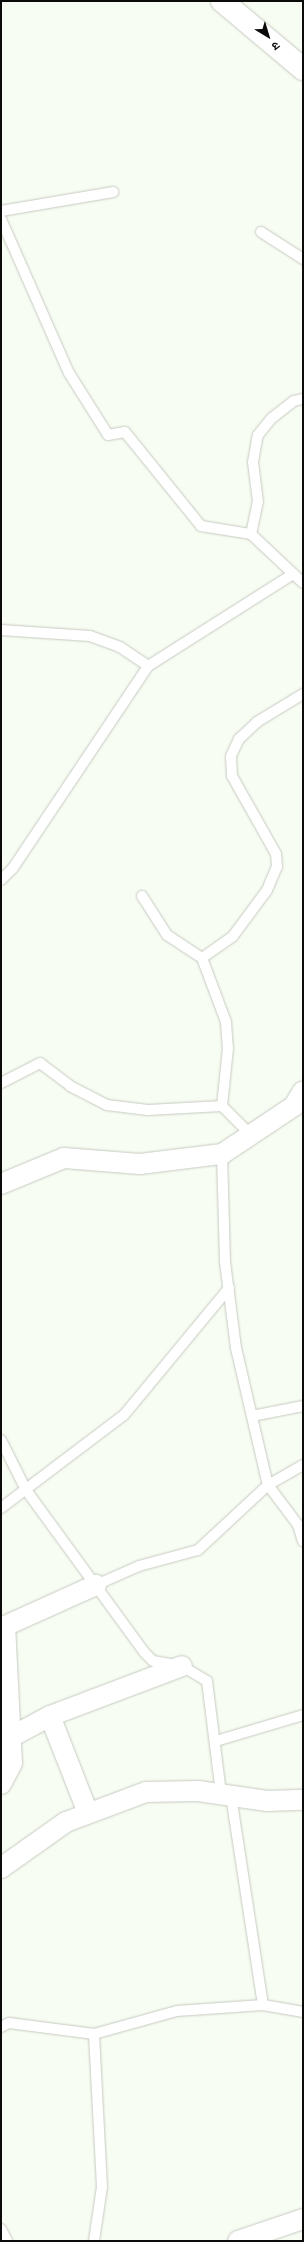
<!DOCTYPE html>
<meta charset="utf-8">
<style>
body{margin:0}
#map{position:relative;width:304px;height:2242px;overflow:hidden;background:#f8fdf3;font-family:"Varela Round","Noto Sans Devanagari",sans-serif}
div>[style]{position:absolute}
[style*='--x']{left:calc(var(--x)*1px);top:calc(var(--y)*1px);width:calc(var(--w)*1px);rotate:calc(var(--a)*1deg)}
.roads{filter:drop-shadow(0 0 1px #c6cac1) drop-shadow(0 0 1px #c6cac1)}
.service>*{height:10px;margin:-5px;padding:0 5px;transform-origin:5px;border-radius:5px;background:#fff}
.minor>*{height:20px;margin:-10px;padding:0 10px;transform-origin:10px;border-radius:10px;background:#fff}
.secondary>*{height:22px;margin:-11px;padding:0 11px;transform-origin:11px;border-radius:11px;background:#fff}
span{translate:-50% -50%;white-space:nowrap;text-align:center;line-height:1.15;-webkit-text-stroke:3px #fff;paint-order:stroke}
.frame{position:absolute;inset:0;border:2px solid #0b0c09;pointer-events:none}
.north{position:absolute;left:248px;top:16px;width:40px;height:40px;-webkit-text-stroke:3px #fff;paint-order:stroke;rotate:142deg;font-size:11px;font-weight:700;line-height:16px;text-align:center;color:#0b0c09}
.north::after{content:'';display:block;margin:auto;width:14px;height:18px;background:#0b0c09;clip-path:polygon(50% 0,100% 100%,50% 72%,0 100%)}
</style>
<div id="map">
<div class="roads">
<div class="service">
<i style="--x:1;--y:211;--w:114;--a:-9.6"></i>
<i style="--x:1;--y:219;--w:168;--a:66.2"></i>
<i style="--x:69;--y:373;--w:73;--a:57.8"></i>
<i style="--x:108;--y:435;--w:17;--a:-10"></i>
<i style="--x:125;--y:432;--w:121;--a:51"></i>
<i style="--x:201;--y:526;--w:51;--a:9.1"></i>
<i style="--x:251;--y:534;--w:71;--a:43.3"></i>
<i style="--x:261;--y:232;--w:50;--a:32.7"></i>
<i style="--x:251;--y:534;--w:33;--a:-78"></i>
<i style="--x:258;--y:502;--w:40;--a:-97.1"></i>
<i style="--x:253;--y:462;--w:27;--a:-80"></i>
<i style="--x:258;--y:435;--w:22;--a:-51"></i>
<i style="--x:272;--y:418;--w:28;--a:-38"></i>
<i style="--x:294;--y:401;--w:9;--a:-13"></i>
<i style="--x:1;--y:630;--w:89;--a:3.9"></i>
<i style="--x:90;--y:636;--w:32;--a:20"></i>
<i style="--x:120;--y:647;--w:34;--a:34"></i>
<i style="--x:1;--y:880;--w:17;--a:-45"></i>
<i style="--x:13;--y:868;--w:243;--a:-56.2"></i>
<i style="--x:148;--y:666;--w:172;--a:-32.4"></i>
<i style="--x:142;--y:896;--w:46;--a:57.3"></i>
<i style="--x:167;--y:935;--w:42;--a:33.3"></i>
<i style="--x:202;--y:958;--w:68;--a:69.4"></i>
<i style="--x:226;--y:1022;--w:26;--a:86"></i>
<i style="--x:228;--y:1048;--w:58;--a:95.9"></i>
<i style="--x:202;--y:958;--w:38;--a:-35"></i>
<i style="--x:233;--y:936;--w:57;--a:-53.5"></i>
<i style="--x:267;--y:890;--w:25;--a:-67"></i>
<i style="--x:277;--y:867;--w:13;--a:-94"></i>
<i style="--x:276;--y:854;--w:90;--a:-119.4"></i>
<i style="--x:232;--y:776;--w:20;--a:-93"></i>
<i style="--x:231;--y:756;--w:19;--a:-65"></i>
<i style="--x:239;--y:739;--w:25;--a:-43"></i>
<i style="--x:257;--y:722;--w:54;--a:-31.3"></i>
<i style="--x:1;--y:1083;--w:44;--a:-27.1"></i>
<i style="--x:40;--y:1063;--w:38;--a:37"></i>
<i style="--x:70;--y:1086;--w:42;--a:27.2"></i>
<i style="--x:107;--y:1105;--w:41;--a:7"></i>
<i style="--x:148;--y:1110;--w:74;--a:-3.1"></i>
<i style="--x:222;--y:1106;--w:41;--a:45"></i>
<i style="--x:222;--y:1154;--w:108;--a:88.4"></i>
<i style="--x:225;--y:1262;--w:87;--a:82.7"></i>
<i style="--x:236;--y:1348;--w:141;--a:76.9"></i>
<i style="--x:268;--y:1485;--w:50;--a:53.1"></i>
<i style="--x:298;--y:1525;--w:17;--a:73"></i>
<i style="--x:252;--y:1416;--w:52;--a:-11.1"></i>
<i style="--x:1;--y:1440;--w:56;--a:63.4"></i>
<i style="--x:26;--y:1490;--w:200;--a:53.9"></i>
<i style="--x:144;--y:1652;--w:13;--a:45"></i>
<i style="--x:153;--y:1661;--w:29;--a:10"></i>
<i style="--x:182;--y:1666;--w:29;--a:31"></i>
<i style="--x:207;--y:1681;--w:114;--a:82.9"></i>
<i style="--x:1;--y:1508;--w:154;--a:-37.1"></i>
<i style="--x:124;--y:1415;--w:165;--a:-50.4"></i>
<i style="--x:96;--y:1585;--w:47;--a:-23.8"></i>
<i style="--x:139;--y:1566;--w:61;--a:-15.2"></i>
<i style="--x:198;--y:1550;--w:96;--a:-42.9"></i>
<i style="--x:268;--y:1485;--w:40;--a:-29.7"></i>
<i style="--x:216;--y:1741;--w:91;--a:-16.6"></i>
<i style="--x:231;--y:1796;--w:211;--a:81.3"></i>
<i style="--x:1;--y:2027;--w:9;--a:-27"></i>
<i style="--x:9;--y:2023;--w:86;--a:7.4"></i>
<i style="--x:94;--y:2034;--w:86;--a:-15.5"></i>
<i style="--x:177;--y:2011;--w:86;--a:-4"></i>
<i style="--x:263;--y:2005;--w:41;--a:9.9"></i>
<i style="--x:1;--y:2229;--w:13;--a:63"></i>
<i style="--x:94;--y:2241;--w:55;--a:-81.6"></i>
<i style="--x:102;--y:2187;--w:153;--a:-93"></i>
</div>
<div class="minor">
<i style="--x:1;--y:1184;--w:68;--a:-22.4"></i>
<i style="--x:64;--y:1158;--w:76;--a:4.5"></i>
<i style="--x:140;--y:1164;--w:83;--a:-7"></i>
<i style="--x:222;--y:1154;--w:87;--a:-33.7"></i>
<i style="--x:294;--y:1106;--w:17;--a:-59"></i>
<i style="--x:50;--y:1716;--w:141;--a:-20.7"></i>
<i style="--x:11;--y:1737;--w:44;--a:-28.3"></i>
<i style="--x:50;--y:1716;--w:104;--a:68.6"></i>
<i style="--x:1;--y:1784;--w:24;--a:-62"></i>
<i style="--x:12;--y:1763;--w:137;--a:-92.9"></i>
<i style="--x:5;--y:1626;--w:100;--a:-24.3"></i>
<i style="--x:1;--y:1868;--w:80;--a:-35.3"></i>
<i style="--x:66;--y:1822;--w:85;--a:-20.6"></i>
<i style="--x:146;--y:1792;--w:52;--a:-1.1"></i>
<i style="--x:198;--y:1791;--w:70;--a:8.2"></i>
<i style="--x:267;--y:1801;--w:36;--a:-2"></i>
<i style="--x:238;--y:2241;--w:69;--a:-18.7"></i>
</div>
<div class="secondary">
<i style="--x:222;--y:1;--w:106;--a:40"></i>
</div>
</div>
<div class="frame"></div>
<div class="north">उ</div>
</div>
